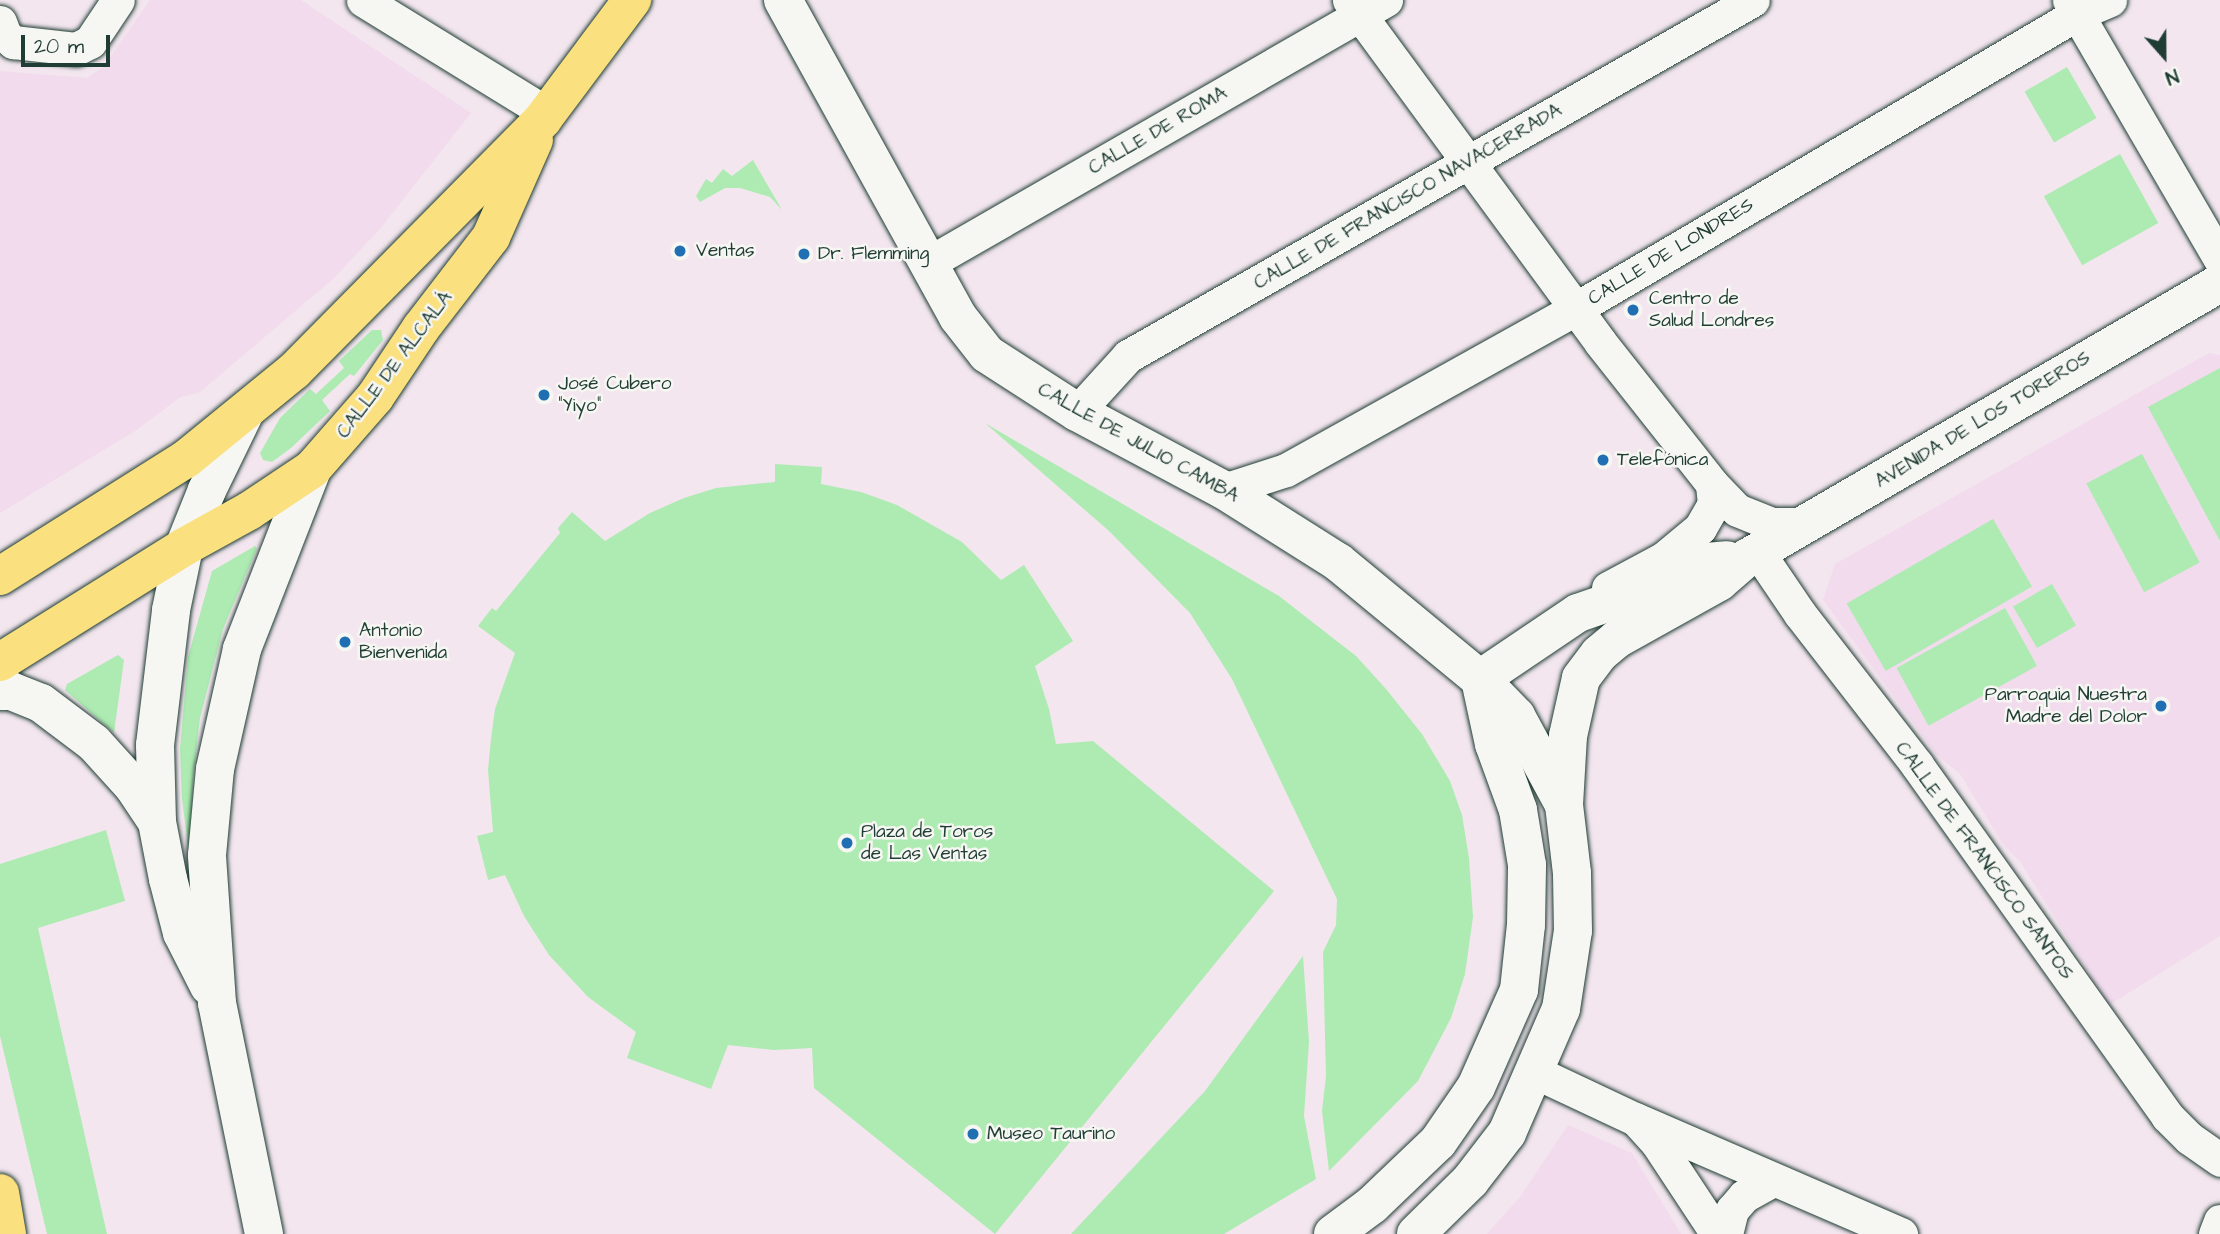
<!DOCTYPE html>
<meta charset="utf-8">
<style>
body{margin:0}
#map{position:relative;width:2220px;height:1234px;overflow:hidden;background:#f3e6ef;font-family:"Architects Daughter",sans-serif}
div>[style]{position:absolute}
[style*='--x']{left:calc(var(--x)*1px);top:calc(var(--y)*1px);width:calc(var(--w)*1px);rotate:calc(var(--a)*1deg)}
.built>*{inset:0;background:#f1dbed}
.green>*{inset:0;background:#adebb2;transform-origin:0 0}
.roads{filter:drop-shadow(0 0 2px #1f3d34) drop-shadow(0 0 2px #1f3d34)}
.minor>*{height:33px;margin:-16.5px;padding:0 16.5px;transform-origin:16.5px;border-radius:16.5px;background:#f6f6f2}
.tertiary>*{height:38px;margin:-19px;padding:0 19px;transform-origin:19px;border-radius:19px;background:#f6f6f2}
.primary>*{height:38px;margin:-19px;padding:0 19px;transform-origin:19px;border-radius:19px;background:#fbe080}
.motorway>*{height:38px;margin:-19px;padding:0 19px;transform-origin:19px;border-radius:19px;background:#fbe080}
.dots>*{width:19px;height:19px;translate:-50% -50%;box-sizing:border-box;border:4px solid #f6f6f2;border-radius:50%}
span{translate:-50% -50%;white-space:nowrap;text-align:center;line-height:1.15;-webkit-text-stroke:5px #f6f6f2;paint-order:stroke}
.street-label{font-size:19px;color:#1f3d34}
.poi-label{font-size:19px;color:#1f3d34}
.left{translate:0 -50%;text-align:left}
.right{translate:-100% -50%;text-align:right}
.north{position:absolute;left:2129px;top:21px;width:70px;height:70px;-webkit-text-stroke:5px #f6f6f2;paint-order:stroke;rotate:159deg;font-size:19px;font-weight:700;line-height:28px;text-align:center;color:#1f3d34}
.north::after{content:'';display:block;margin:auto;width:24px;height:32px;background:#1f3d34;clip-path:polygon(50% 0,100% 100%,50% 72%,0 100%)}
.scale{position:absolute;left:21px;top:35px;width:89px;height:32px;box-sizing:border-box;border:4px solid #1f3d34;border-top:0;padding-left:9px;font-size:21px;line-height:24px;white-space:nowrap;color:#1f3d34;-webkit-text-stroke:5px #f6f6f2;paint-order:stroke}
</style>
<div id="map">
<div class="built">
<i style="clip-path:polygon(150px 0,301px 0,471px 113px,380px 229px,333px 279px,200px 392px,179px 398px,135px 431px,0 513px,0 71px,87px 78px,104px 66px)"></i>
<i style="clip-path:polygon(2209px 353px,2220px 355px,2220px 936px,2109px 1005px,2021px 863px,2003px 844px,1960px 774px,1936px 754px,1823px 600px,1835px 564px)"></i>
<i style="clip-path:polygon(1568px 1125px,1632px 1153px,1681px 1234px,1487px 1234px,1520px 1197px)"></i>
</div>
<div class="green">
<i style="left:2067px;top:67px;width:59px;height:49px;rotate:60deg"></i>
<i style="left:2120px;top:154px;width:79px;height:87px;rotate:61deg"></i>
<i style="clip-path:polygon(753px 160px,782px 210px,770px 197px,740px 188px,725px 188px,700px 202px,696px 196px,706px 179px,712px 183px,723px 169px,732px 176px)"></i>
<i style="clip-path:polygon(372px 330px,381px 330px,383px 340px,354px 376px,350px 374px,322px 400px,330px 411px,291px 448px,272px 462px,263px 460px,260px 453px,280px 418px,310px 389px,316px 394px,344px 368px,339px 361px)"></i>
<i style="clip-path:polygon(2220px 368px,2220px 541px,2148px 407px)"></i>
<i style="clip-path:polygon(985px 423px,1279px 596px,1320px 628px,1356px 656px,1386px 689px,1422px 734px,1450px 781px,1462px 815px,1469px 858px,1473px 917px,1465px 974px,1451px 1018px,1418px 1081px,1329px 1171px,1322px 1111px,1326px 1076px,1323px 952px,1336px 925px,1337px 899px,1232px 679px,1190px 613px,1109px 531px)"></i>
<i style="left:2142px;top:454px;width:123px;height:63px;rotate:62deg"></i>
<i style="clip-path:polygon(775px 464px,822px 467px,821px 484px,861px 492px,897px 505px,962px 542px,1001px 580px,1024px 565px,1073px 641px,1035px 666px,1049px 709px,1056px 744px,1093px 741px,1274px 891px,995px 1234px,814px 1088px,812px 1048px,774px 1050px,728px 1045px,711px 1089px,627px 1058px,636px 1032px,588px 997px,549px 955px,524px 916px,505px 875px,488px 880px,477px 836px,493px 832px,488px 770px,491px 739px,495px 709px,515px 653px,478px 626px,492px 608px,496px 611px,560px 533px,558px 528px,572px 512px,605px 541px,650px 513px,684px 498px,716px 488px,775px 482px)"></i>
<i style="left:1993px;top:519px;width:78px;height:169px;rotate:60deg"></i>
<i style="clip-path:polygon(255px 546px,257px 549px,223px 629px,200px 718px,193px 779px,190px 861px,182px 799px,180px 749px,188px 657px,212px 571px)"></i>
<i style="left:2052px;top:584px;width:48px;height:45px;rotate:60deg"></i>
<i style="left:2005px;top:608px;width:66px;height:124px;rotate:61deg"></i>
<i style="clip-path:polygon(118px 655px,124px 660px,114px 733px,65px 690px,67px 684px)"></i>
<i style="clip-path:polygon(106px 830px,125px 901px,38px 928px,107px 1234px,47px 1234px,0 1036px,0 864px)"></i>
<i style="clip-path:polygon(1303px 956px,1309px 1042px,1304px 1116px,1316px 1179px,1224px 1234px,1071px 1234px,1205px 1091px)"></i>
</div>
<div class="roads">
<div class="minor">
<i style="--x:363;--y:0;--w:216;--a:31.6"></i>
<i style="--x:1349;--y:0;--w:424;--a:53.7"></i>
<i style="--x:1600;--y:342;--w:181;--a:51.7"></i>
<i style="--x:1712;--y:484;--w:36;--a:46"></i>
<i style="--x:1737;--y:510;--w:37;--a:22"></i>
<i style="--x:1771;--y:524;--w:36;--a:0"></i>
<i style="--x:2069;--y:0;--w:300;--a:59.8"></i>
<i style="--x:0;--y:22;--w:14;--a:69"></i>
<i style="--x:5;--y:35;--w:11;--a:41"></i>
<i style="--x:13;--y:42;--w:63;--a:6.3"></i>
<i style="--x:76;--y:49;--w:16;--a:-27"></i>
<i style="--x:90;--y:42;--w:50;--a:-56.3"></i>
<i style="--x:930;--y:262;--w:526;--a:-29.88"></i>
<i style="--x:1077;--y:412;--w:76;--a:-47.7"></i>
<i style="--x:1128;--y:356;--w:719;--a:-29.67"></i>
<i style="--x:1224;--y:490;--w:65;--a:-17.9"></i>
<i style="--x:1286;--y:470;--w:331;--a:-29.1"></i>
<i style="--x:1575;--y:309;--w:582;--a:-30.44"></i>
<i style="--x:2077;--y:14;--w:36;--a:-23"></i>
<i style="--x:1758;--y:552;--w:75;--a:55.9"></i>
<i style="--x:1800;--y:614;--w:191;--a:52.2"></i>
<i style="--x:1917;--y:765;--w:431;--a:54.5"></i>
<i style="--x:2167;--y:1116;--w:31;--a:45"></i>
<i style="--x:2189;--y:1138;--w:38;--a:35"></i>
<i style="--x:1608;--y:588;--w:64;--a:-28.2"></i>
<i style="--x:1664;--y:558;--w:47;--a:-39.8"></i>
<i style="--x:1700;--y:528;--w:28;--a:-60"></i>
<i style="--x:1714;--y:504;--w:20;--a:-96"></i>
<i style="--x:1535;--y:1072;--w:110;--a:25.2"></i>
<i style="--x:1635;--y:1119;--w:290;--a:23.4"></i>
<i style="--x:1639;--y:1123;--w:27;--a:48"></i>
<i style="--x:1657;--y:1143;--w:109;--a:56.6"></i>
<i style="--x:1726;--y:1234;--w:25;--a:-76"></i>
<i style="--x:1732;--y:1210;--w:18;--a:-49"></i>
<i style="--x:1744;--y:1196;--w:33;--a:-29"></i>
<i style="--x:2215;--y:1234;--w:14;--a:-69"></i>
</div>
<div class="tertiary">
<i style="--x:783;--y:0;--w:362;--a:61.1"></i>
<i style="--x:958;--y:317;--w:47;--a:51.9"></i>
<i style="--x:987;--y:354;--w:107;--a:32.8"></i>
<i style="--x:1077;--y:412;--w:166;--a:28"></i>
<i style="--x:1224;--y:490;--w:135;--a:32.3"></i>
<i style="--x:1338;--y:562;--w:184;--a:39.5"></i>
<i style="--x:1480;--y:679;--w:52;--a:45.8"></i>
<i style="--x:1516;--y:716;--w:99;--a:61.6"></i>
<i style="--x:1480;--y:679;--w:118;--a:-34"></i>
<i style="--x:1578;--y:613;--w:58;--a:-19.1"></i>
<i style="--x:1633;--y:594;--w:80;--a:-23.7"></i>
<i style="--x:1706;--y:562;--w:21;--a:-5"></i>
<i style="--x:0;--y:691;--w:11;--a:0"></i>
<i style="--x:11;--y:691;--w:32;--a:22"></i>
<i style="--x:41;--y:703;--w:66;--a:37"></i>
<i style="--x:94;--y:743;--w:58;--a:47.8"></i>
<i style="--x:133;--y:786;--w:43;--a:56.3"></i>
<i style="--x:209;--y:986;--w:59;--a:-117"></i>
<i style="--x:182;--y:933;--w:56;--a:-104.5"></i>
<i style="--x:168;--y:879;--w:58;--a:-100.9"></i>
<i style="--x:157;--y:822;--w:77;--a:-91.5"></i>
<i style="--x:155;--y:745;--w:136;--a:-83.2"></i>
<i style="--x:171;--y:610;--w:64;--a:-78.3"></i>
<i style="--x:184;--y:547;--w:61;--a:-68"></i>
<i style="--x:207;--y:490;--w:85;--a:-64"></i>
<i style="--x:264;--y:1234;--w:236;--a:-101.5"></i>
<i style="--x:217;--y:1003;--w:148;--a:-93.9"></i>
<i style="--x:207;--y:855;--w:86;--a:-84.7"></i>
<i style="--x:215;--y:769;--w:123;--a:-77.3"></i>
<i style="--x:242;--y:649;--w:193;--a:-68.7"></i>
<i style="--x:1333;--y:1234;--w:49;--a:-36.6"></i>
<i style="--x:1372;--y:1205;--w:91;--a:-43.7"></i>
<i style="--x:1438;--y:1142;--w:67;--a:-55.4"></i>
<i style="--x:1476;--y:1087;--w:106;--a:-66.1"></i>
<i style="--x:1519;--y:990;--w:65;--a:-83.9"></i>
<i style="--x:1526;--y:925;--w:60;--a:-89"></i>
<i style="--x:1527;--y:865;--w:56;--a:-99.3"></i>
<i style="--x:1518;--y:810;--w:70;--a:-110"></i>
<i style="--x:1494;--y:744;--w:66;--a:-102.2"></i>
<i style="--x:1416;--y:1234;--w:76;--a:-44.5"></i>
<i style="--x:1470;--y:1181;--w:61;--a:-52.4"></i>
<i style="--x:1507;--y:1133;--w:135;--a:-66.5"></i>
<i style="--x:1561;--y:1009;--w:79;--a:-81.3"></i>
<i style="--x:1573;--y:931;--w:58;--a:-91"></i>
<i style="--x:1572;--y:873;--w:68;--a:-96.7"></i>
<i style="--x:1564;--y:805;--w:69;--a:-86.7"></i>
<i style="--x:1568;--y:736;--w:59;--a:-77.4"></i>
<i style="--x:1581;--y:678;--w:30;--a:-53"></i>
<i style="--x:1599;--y:654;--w:23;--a:-40"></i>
<i style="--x:1617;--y:639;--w:117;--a:-29.2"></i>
<i style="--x:1719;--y:582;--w:37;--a:-41"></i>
<i style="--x:1747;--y:558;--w:547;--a:-30.17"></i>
</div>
<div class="primary">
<i style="--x:0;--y:576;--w:220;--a:-32.2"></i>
<i style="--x:186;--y:459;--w:139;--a:-39.2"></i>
<i style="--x:294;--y:371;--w:354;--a:-45.3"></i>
<i style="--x:543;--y:119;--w:149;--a:-53.2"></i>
<i style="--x:0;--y:662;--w:217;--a:-32"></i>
<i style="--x:184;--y:547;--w:74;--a:-29"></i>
<i style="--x:249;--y:511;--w:76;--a:-33.7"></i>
<i style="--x:312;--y:469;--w:96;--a:-48.8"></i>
<i style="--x:375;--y:397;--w:83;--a:-56.3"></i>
<i style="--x:421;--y:328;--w:115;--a:-52.4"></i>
<i style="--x:491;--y:237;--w:106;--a:-66.1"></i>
</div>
<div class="motorway">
<i style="--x:0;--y:1193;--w:42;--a:80.3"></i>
</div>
</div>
<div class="dots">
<i style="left:680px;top:251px;background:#1f6fb2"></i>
<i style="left:804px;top:254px;background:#1f6fb2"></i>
<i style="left:1633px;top:310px;background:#1f6fb2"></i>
<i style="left:544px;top:395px;background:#1f6fb2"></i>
<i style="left:1603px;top:460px;background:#1f6fb2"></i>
<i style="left:345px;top:642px;background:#1f6fb2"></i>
<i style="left:2161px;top:706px;background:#1f6fb2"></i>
<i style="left:847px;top:843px;background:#1f6fb2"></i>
<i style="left:973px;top:1134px;background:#1f6fb2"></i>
</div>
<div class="street-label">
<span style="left:1158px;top:131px;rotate:-30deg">CALLE DE ROMA</span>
<span style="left:1408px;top:197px;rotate:-30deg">CALLE DE FRANCISCO NAVACERRADA</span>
<span style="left:1671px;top:252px;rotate:-31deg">CALLE DE LONDRES</span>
<span style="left:395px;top:365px;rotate:-53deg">CALLE DE ALCALÁ</span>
<span style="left:1983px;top:420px;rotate:-31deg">AVENIDA DE LOS TOREROS</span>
<span style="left:1138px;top:443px;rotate:29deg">CALLE DE JULIO CAMBA</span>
<span style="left:1984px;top:861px;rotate:54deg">CALLE DE FRANCISCO SANTOS</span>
</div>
<div class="poi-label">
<span class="left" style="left:696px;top:251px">Ventas</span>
<span class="left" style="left:818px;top:254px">Dr. Flemming</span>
<span class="left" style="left:1649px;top:310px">Centro de<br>Salud Londres</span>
<span class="left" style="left:558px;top:395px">José Cubero<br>"Yiyo"</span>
<span class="left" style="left:1617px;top:460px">Telefónica</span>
<span class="left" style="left:359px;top:642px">Antonio<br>Bienvenida</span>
<span class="right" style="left:2147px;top:706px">Parroquia Nuestra<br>Madre del Dolor</span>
<span class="left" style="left:861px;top:843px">Plaza de Toros<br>de Las Ventas</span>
<span class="left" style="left:987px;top:1134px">Museo Taurino</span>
</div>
<div class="north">N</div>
<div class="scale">20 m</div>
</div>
